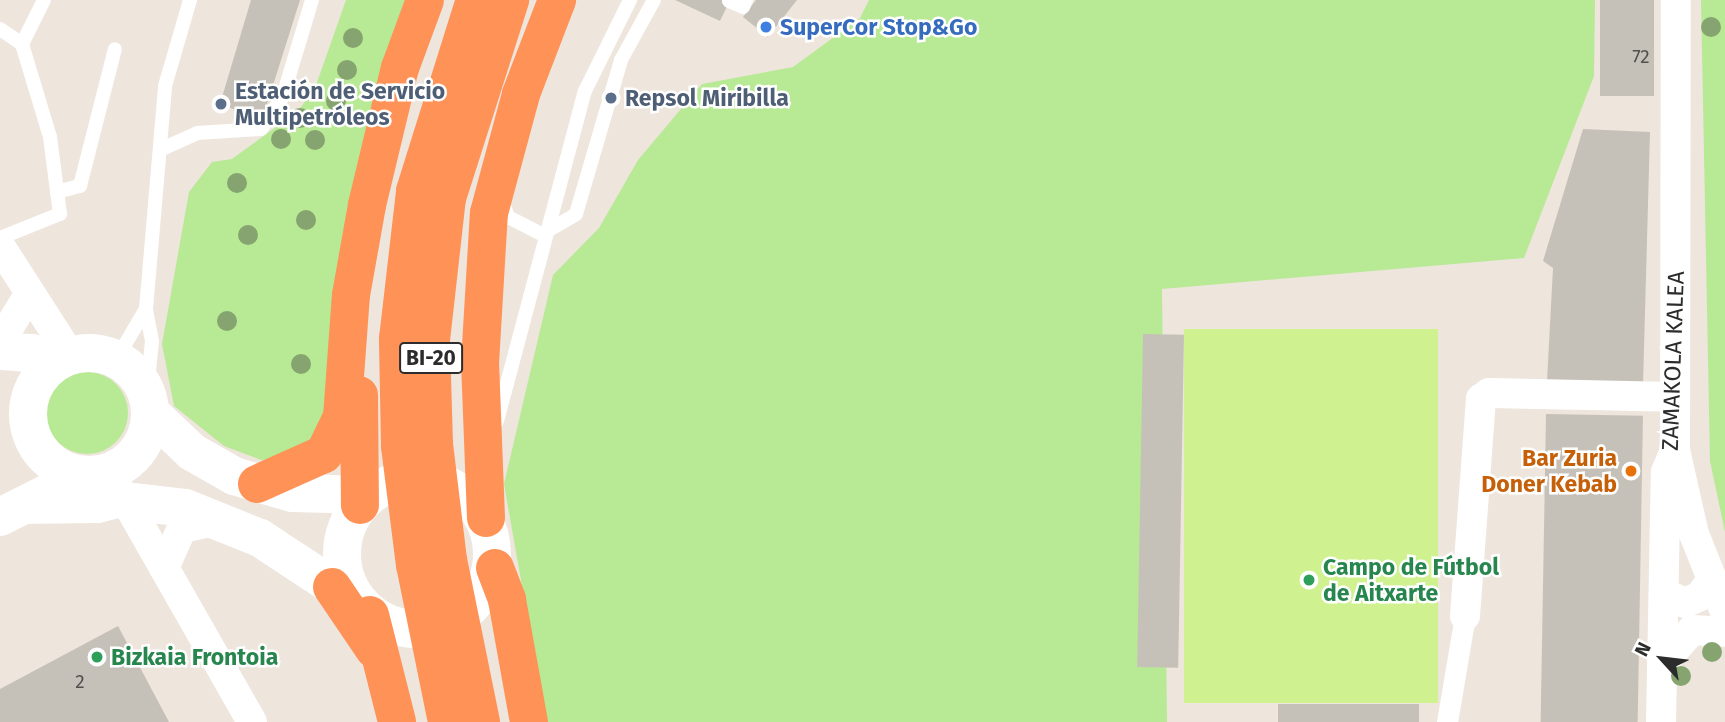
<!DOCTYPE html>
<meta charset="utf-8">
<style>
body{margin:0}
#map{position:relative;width:1725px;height:722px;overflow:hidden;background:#eee5dd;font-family:"Fira Sans",sans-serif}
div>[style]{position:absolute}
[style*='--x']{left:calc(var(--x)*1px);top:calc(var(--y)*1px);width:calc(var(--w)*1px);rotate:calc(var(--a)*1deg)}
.green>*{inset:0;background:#b8e995}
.round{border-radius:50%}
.pitch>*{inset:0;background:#cff190;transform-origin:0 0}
.building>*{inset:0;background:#c6c1b8;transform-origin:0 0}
.service>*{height:14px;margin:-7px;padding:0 7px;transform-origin:7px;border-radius:7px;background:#fff}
.pedestrian>*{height:21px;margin:-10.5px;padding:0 10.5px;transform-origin:10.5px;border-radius:10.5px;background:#fff}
.minor>*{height:30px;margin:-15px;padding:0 15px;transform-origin:15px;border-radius:15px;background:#fff}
.secondary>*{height:38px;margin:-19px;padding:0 19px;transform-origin:19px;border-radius:19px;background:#fff}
.secondary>.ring{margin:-19px;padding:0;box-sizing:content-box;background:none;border:38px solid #fff;border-radius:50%}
.motorway>*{height:38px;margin:-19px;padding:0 19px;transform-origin:19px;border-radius:19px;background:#ff9257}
.trees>*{width:20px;height:20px;margin:-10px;border-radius:50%;background:#85a46f}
.dots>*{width:19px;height:19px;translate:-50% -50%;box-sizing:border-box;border:4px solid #fff;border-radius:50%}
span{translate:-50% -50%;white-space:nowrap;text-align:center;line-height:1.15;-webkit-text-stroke:5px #fff;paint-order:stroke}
.number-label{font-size:19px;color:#52514f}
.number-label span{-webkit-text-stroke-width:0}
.shield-label span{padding:2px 5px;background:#fff;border:2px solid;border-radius:5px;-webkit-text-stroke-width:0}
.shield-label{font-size:21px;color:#2c2c2c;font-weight:700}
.shop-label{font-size:23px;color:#366cbe;font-weight:700}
.left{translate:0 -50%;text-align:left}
.service-label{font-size:23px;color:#4e5e75;font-weight:700}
.street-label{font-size:23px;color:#2c2c2c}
.food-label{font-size:23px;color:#c56008;font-weight:700}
.right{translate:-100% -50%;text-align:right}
.leisure-label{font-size:23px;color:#27864d;font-weight:700}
.north{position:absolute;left:1627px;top:624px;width:70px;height:70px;-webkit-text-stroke:5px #fff;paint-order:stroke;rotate:297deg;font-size:19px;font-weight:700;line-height:28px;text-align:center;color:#2c2c2c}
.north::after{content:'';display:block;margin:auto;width:24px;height:32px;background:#2c2c2c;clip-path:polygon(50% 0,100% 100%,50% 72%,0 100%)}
</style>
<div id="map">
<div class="green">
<i style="clip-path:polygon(346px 0,409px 0,331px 421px,289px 459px,261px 460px,224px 446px,174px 406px,162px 344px,189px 192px,212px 162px,232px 159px,298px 111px,315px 88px)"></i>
<i style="clip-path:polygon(869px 0,1595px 0,1594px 76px,1524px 258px,1162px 289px,1167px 722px,546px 722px,504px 484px,553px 275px,599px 228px,638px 160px,702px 84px,793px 67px,860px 18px)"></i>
<i style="clip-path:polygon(1701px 0,1725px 0,1725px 532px,1710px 461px)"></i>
<i class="round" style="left:46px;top:372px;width:82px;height:82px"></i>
</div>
<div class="pitch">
<i style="left:1184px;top:329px;width:254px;height:374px"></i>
</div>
<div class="building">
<i style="clip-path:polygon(251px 0,300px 0,262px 120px,220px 104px)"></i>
<i style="clip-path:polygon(675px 0,730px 0,720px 21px)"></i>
<i style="clip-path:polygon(756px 0,797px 0,768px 37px,743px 17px)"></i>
<i style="left:1600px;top:0;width:54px;height:96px"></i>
<i style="clip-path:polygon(1583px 129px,1650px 132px,1643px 385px,1547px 381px,1553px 268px,1543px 261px)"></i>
<i style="left:1143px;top:334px;width:41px;height:333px;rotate:1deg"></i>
<i style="left:1546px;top:414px;width:97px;height:308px;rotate:1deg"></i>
<i style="clip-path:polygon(118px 626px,169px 722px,0 722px,0 689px)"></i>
<i style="left:1278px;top:704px;width:141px;height:18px"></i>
</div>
<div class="service">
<i style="--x:729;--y:1;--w:15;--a:23"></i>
<i style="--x:743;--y:7;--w:8;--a:-67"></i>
<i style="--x:0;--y:29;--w:27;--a:34"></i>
<i style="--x:164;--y:148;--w:36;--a:-24"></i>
<i style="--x:197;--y:133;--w:64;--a:-3.6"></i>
<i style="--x:261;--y:129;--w:40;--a:-56"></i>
<i style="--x:283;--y:96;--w:100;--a:-73.2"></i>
<i style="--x:57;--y:192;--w:24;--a:-15"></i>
<i style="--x:80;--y:186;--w:141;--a:-75.7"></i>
<i style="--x:502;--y:200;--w:18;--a:71"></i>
<i style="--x:508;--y:217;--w:38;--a:27"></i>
<i style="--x:542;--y:234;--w:39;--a:-30"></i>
<i style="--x:576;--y:214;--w:160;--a:-73.7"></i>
<i style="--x:621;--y:60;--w:68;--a:-61.2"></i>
<i style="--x:0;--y:238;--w:65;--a:-21.8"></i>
<i style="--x:60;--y:214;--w:78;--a:-97.4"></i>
<i style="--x:50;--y:137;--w:97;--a:-106.8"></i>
<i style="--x:22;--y:44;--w:49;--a:-63.4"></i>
<i style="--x:117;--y:358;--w:57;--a:-59.4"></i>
<i style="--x:147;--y:391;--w:50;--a:-84.3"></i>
<i style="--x:152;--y:341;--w:33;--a:-101"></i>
<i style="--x:146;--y:309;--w:224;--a:-85.1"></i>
<i style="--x:165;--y:86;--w:90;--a:-73.8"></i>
<i style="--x:497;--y:421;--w:342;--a:-75.1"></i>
<i style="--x:585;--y:91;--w:102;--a:-63.7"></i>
</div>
<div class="pedestrian">
<i style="--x:1447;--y:722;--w:108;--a:-80.4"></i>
</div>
<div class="minor">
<i style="--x:0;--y:246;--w:130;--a:57.3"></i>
<i style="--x:0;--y:342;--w:48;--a:-58.6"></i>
<i style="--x:1675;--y:450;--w:86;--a:77.3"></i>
<i style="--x:1694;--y:534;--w:84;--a:68.3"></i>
<i style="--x:16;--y:509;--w:82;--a:-0.7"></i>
<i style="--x:98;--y:508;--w:29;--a:-14"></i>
<i style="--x:126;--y:501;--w:254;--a:60.3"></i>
<i style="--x:164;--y:568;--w:44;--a:-65.8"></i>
<i style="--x:182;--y:528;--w:39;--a:-12"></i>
<i style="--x:1664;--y:593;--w:23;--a:25"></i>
<i style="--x:1685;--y:603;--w:17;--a:-25"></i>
<i style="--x:1700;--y:596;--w:19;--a:-54"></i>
<i style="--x:1465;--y:616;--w:218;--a:-85.8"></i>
<i style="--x:1481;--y:399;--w:10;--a:-37"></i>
<i style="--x:1489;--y:393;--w:185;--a:1.2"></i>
<i style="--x:1662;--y:664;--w:45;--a:-48.6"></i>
<i style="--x:1692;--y:630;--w:33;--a:3"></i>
<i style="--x:1661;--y:722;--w:250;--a:-88.9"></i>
<i style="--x:1666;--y:472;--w:24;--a:-68"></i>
<i style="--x:1675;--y:450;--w:450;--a:-89.9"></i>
</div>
<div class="secondary">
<i style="--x:0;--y:351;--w:32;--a:4"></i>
<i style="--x:32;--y:353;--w:22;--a:51"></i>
<i class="ring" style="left:28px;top:353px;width:84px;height:84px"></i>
<i style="--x:151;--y:413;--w:57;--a:43.6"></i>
<i style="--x:192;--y:452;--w:48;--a:29.7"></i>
<i style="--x:234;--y:476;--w:60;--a:16.3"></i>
<i style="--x:292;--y:493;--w:77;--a:1.5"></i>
<i style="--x:86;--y:476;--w:47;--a:32"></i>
<i style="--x:126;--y:501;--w:59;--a:6.8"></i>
<i style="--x:185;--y:508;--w:81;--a:21.8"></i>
<i style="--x:260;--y:538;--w:113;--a:33.4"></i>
<i class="ring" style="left:342px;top:479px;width:112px;height:112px"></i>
<i style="--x:0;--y:517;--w:92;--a:-26.6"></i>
</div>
<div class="motorway">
<i style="--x:359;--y:395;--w:110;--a:89.5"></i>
<i style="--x:257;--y:484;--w:73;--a:-24.1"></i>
<i style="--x:324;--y:454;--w:41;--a:-64.1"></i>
<i style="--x:342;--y:417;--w:122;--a:-85.8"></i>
<i style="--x:351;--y:295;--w:91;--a:-79.9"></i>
<i style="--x:367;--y:205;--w:141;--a:-76.5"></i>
<i style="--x:400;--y:68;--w:72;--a:-69.8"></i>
<i style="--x:486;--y:518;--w:155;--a:-92.2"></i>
<i style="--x:480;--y:363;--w:150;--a:-86.6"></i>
<i style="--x:489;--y:213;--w:123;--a:-74.9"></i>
<i style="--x:521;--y:94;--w:101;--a:-69"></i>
<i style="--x:495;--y:568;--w:34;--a:69"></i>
<i style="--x:507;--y:600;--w:124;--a:79.8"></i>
<i style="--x:332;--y:587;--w:75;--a:55.9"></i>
<i style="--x:370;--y:615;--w:110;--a:75.8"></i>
<i style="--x:447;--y:722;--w:160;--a:-101.5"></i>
<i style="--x:415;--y:565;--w:120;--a:-97.2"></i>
<i style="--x:400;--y:446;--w:107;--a:-91.1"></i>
<i style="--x:398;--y:339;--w:149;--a:-83.4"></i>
<i style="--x:415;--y:191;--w:200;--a:-72.6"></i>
<i style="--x:481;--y:722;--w:165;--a:-101.5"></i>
<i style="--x:448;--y:560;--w:117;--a:-96.9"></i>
<i style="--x:434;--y:444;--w:104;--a:-91.7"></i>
<i style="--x:431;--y:340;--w:143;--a:-83.6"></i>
<i style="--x:447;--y:198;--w:208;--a:-72.3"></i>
</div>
<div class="trees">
<i style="left:1711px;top:27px"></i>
<i style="left:353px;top:38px"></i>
<i style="left:347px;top:70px"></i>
<i style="left:336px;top:101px"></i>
<i style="left:300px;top:118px"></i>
<i style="left:281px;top:139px"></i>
<i style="left:315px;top:140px"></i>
<i style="left:237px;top:183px"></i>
<i style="left:306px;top:220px"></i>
<i style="left:248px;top:235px"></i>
<i style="left:227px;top:321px"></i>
<i style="left:301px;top:364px"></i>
<i style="left:1712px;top:652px"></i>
<i style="left:1681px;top:676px"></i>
</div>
<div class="dots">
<i style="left:766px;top:27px;background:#3f7fe0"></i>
<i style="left:611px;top:98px;background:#5c6f8a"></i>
<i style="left:221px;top:104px;background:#5c6f8a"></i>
<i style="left:1631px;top:471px;background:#e8710a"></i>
<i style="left:1309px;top:580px;background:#2e9e5b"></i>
<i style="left:97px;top:657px;background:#2e9e5b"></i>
</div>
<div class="number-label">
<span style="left:1641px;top:57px">72</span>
<span style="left:80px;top:682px">2</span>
</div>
<div class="shield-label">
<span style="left:431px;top:358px">BI-20</span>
</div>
<div class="shop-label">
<span class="left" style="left:780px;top:27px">SuperCor Stop&amp;Go</span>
</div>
<div class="service-label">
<span class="left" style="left:235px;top:104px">Estación de Servicio<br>Multipetróleos</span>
<span class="left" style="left:625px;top:98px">Repsol Miribilla</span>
</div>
<div class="street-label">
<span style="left:1673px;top:361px;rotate:-88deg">ZAMAKOLA KALEA</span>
</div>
<div class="food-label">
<span class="right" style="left:1617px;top:471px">Bar Zuria<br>Doner Kebab</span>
</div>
<div class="leisure-label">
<span class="left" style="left:1323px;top:580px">Campo de Fútbol<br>de Aitxarte</span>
<span class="left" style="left:111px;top:657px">Bizkaia Frontoia</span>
</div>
<div class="north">N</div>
</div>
